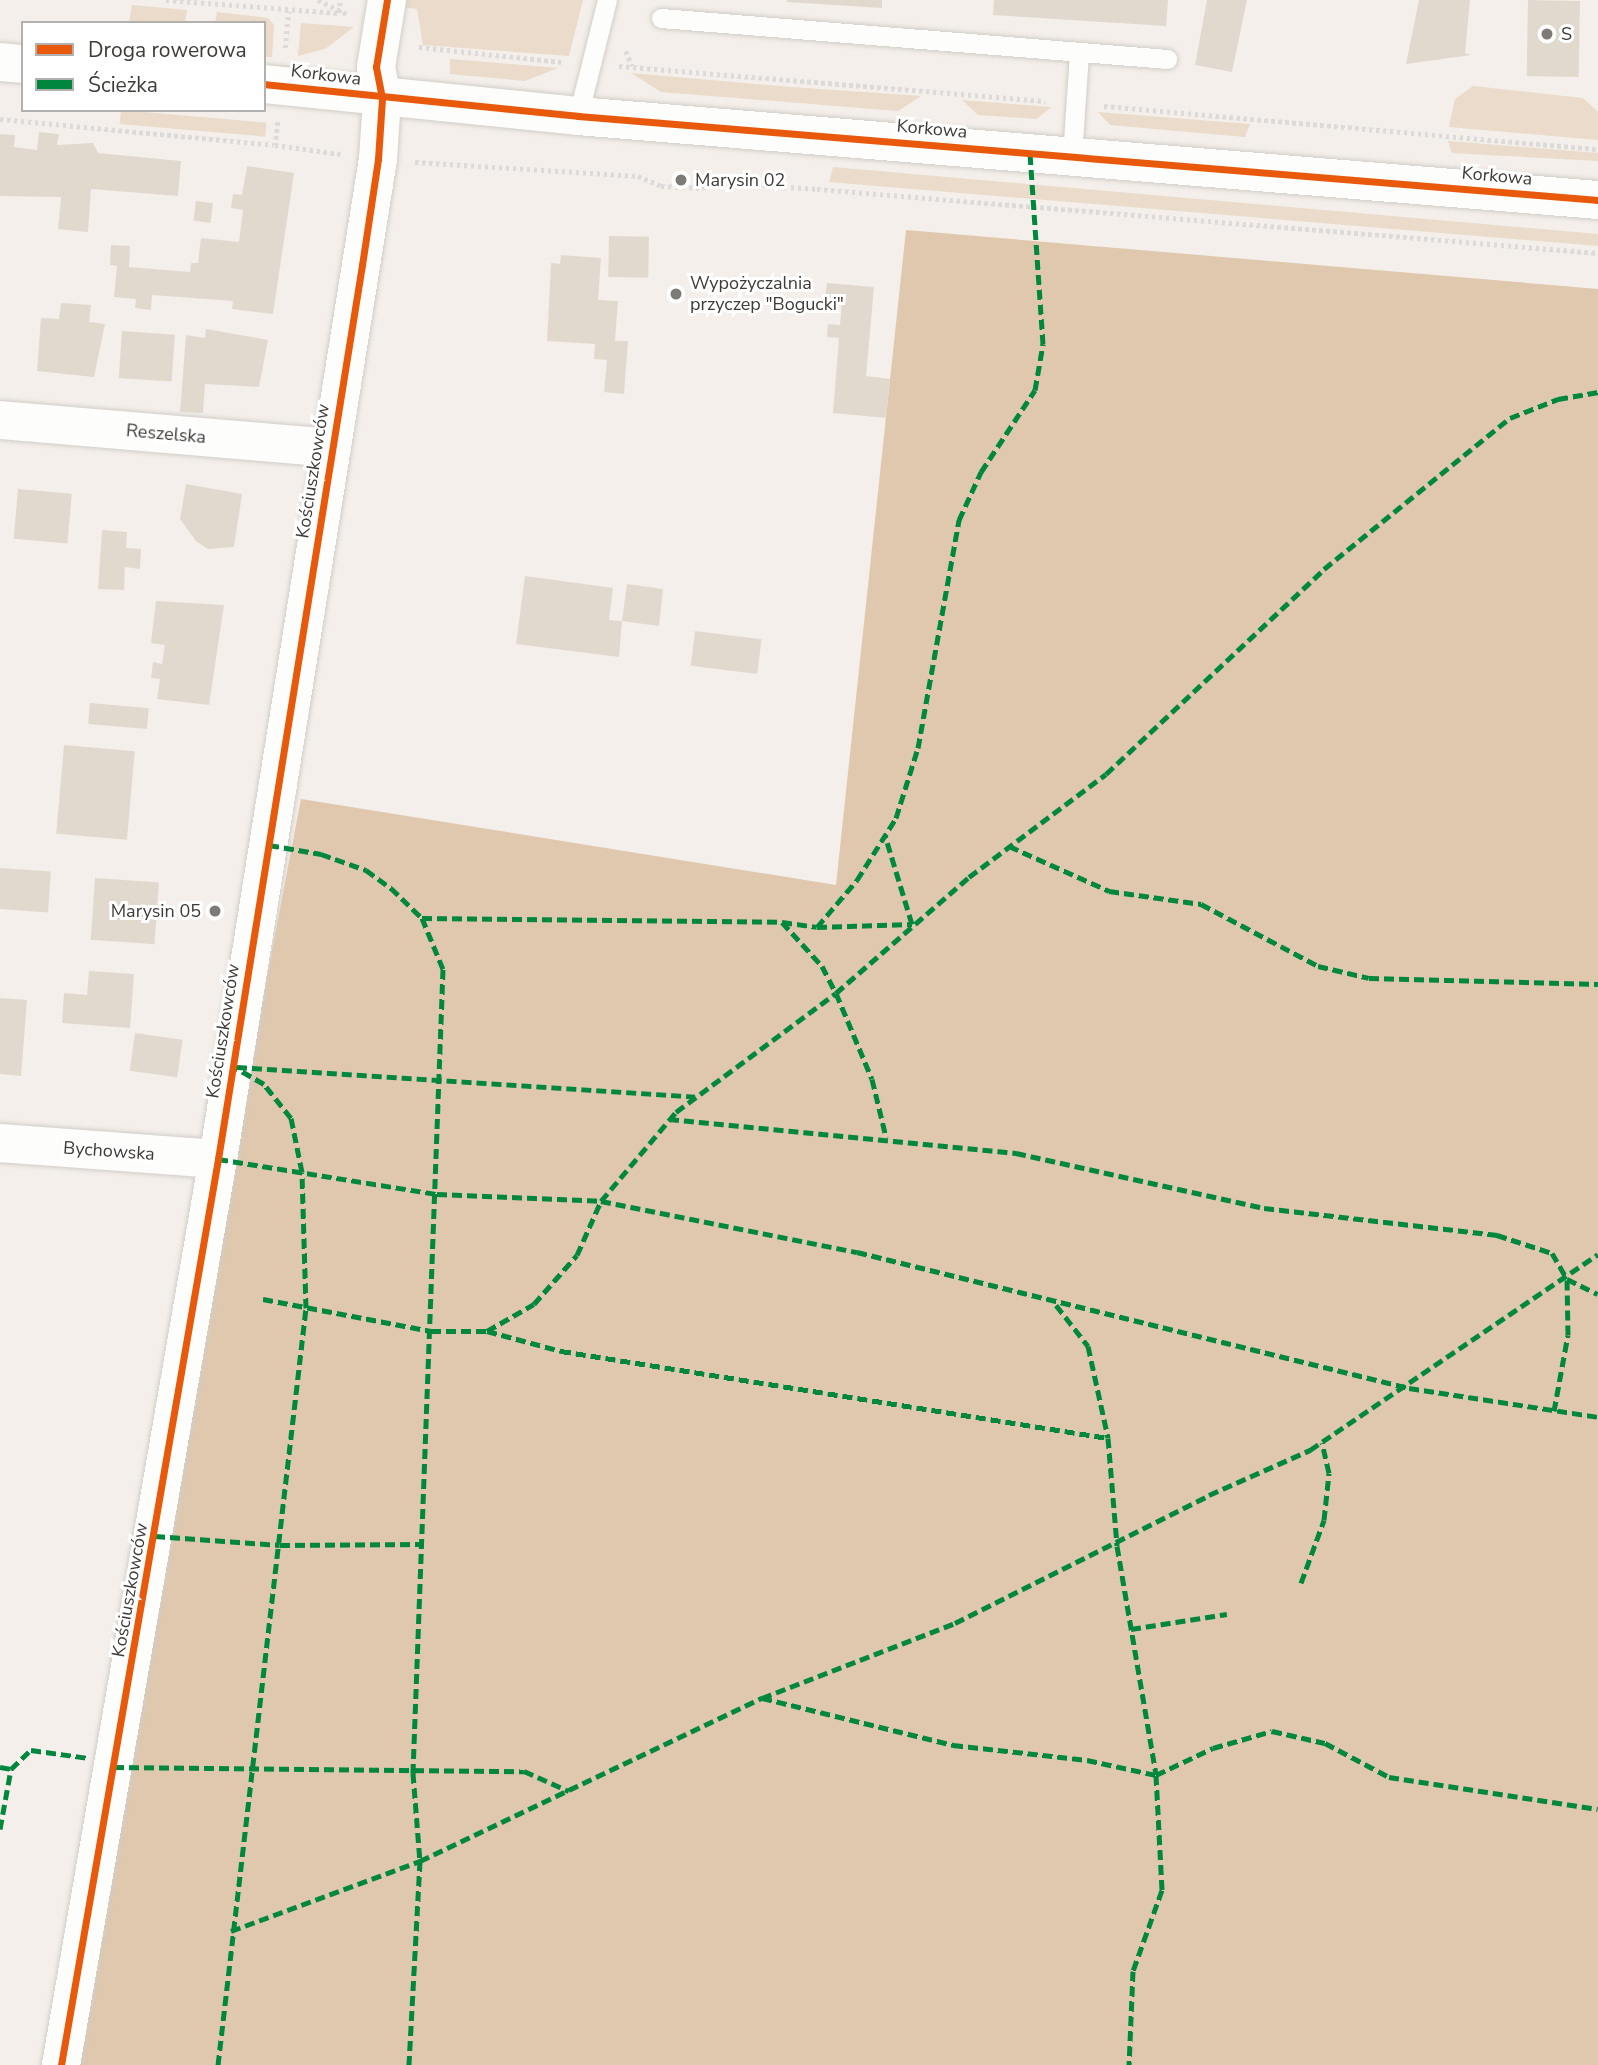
<!DOCTYPE html>
<meta charset="utf-8">
<style>
body{margin:0}
#map{position:relative;width:1598px;height:2065px;overflow:hidden;background:#f4efea;font-family:"Nunito Sans",sans-serif}
div>[style]{position:absolute}
[style*='--x']{left:calc(var(--x)*1px);top:calc(var(--y)*1px);width:calc(var(--w)*1px);rotate:calc(var(--a)*1deg)}
.green>*{inset:0;background:#eadbca;transform-origin:0 0}
.forest>*{inset:0;background:#dfc8ae}
.building>*{inset:0;background:#e2d9ce;transform-origin:0 0}
.path>*{height:4.5px;margin-top:-2.25px;transform-origin:0;background:repeating-linear-gradient(90deg,#dddbda 0 3.5px,transparent 0 7px)}
.roads{filter:drop-shadow(0 0 2px #d1cdc8) drop-shadow(0 0 2px #d1cdc8)}
.lane>*{height:19px;margin:-9.5px;padding:0 9.5px;transform-origin:9.5px;border-radius:9.5px;background:#fdfdfc}
.street>*{height:38px;margin:-19px;padding:0 19px;transform-origin:19px;border-radius:19px;background:#fdfdfc}
.secondary>*{height:38px;margin:-19px;padding:0 19px;transform-origin:19px;border-radius:19px;background:#fdfdfc}
.quiet>*{height:5px;margin-top:-2.5px;transform-origin:0;background:repeating-linear-gradient(90deg,#00873e 0 10px,transparent 0 15px)}
.cycleway>*{height:7px;margin:-3.5px;padding:0 3.5px;transform-origin:3.5px;border-radius:3.5px;background:#e8590c}
.dots>*{width:19px;height:19px;translate:-50% -50%;box-sizing:border-box;border:4px solid #fff;border-radius:50%}
span{translate:-50% -50%;white-space:nowrap;text-align:center;line-height:1.15;-webkit-text-stroke:6px #fff;paint-order:stroke}
.poi-label{font-size:18px;color:#3e3b37}
.left{translate:0 -50%;text-align:left}
.right{translate:-100% -50%;text-align:right}
.street-label{font-size:18px;color:#3e3b37}
.legend{position:absolute;left:21px;top:21px;width:245px;height:91px;box-sizing:border-box;background:#fff;border:2px solid #b2b1af;margin:0;padding:9px 12px;list-style:none;font-size:21px;color:#3e3b37}
.legend li{display:flex;align-items:center;gap:14px;height:35px}
.legend b{width:35px;border:2px solid #b2b1af}
</style>
<div id="map">
<div class="green">
<i style="clip-path:polygon(406px 0,583px 0,569px 56px,423px 45px,417px 9px,404px 7px)"></i>
<i style="clip-path:polygon(132px 5px,187px 10px,185px 23px,129px 23px)"></i>
<i style="clip-path:polygon(217px 12px,268px 18px,274px 25px,272px 57px,264px 57px,264px 23px,215px 23px)"></i>
<i style="clip-path:polygon(301px 23px,354px 27px,325px 49px,298px 56px)"></i>
<i style="clip-path:polygon(450px 59px,558px 68px,525px 81px,450px 74px)"></i>
<i style="clip-path:polygon(631px 73px,791px 87px,921px 96px,898px 111px,661px 92px)"></i>
<i style="clip-path:polygon(1473px 86px,1583px 98px,1598px 112px,1598px 140px,1449px 127px,1455px 99px)"></i>
<i style="clip-path:polygon(962px 100px,1051px 107px,1037px 119px,978px 115px)"></i>
<i style="left:121px;top:110px;width:146px;height:14px;rotate:5deg"></i>
<i style="clip-path:polygon(1098px 112px,1250px 124px,1245px 137px,1110px 125px)"></i>
<i style="clip-path:polygon(1448px 141px,1598px 153px,1598px 161px,1452px 153px)"></i>
<i style="clip-path:polygon(833px 167px,1598px 234px,1598px 246px,829px 182px)"></i>
</div>
<div class="forest">
<i style="clip-path:polygon(906px 230px,1598px 289px,1598px 2065px,79px 2065px,234px 1149px,301px 799px,836px 885px)"></i>
</div>
<div class="building">
<i style="clip-path:polygon(787px 0,882px 0,882px 8px,787px 2px)"></i>
<i style="clip-path:polygon(994px 0,1168px 0,1166px 26px,993px 15px)"></i>
<i style="clip-path:polygon(1207px 0,1247px 0,1232px 72px,1195px 65px)"></i>
<i style="clip-path:polygon(1419px 0,1470px 0,1465px 53px,1471px 55px,1406px 64px)"></i>
<i style="left:1528px;top:0;width:52px;height:76px;rotate:1deg"></i>
<i style="clip-path:polygon(39px 132px,59px 134px,57px 145px,93px 143px,98px 153px,181px 161px,178px 196px,91px 189px,88px 232px,58px 229px,61px 197px,0 196px,0 134px,15px 135px,14px 147px,37px 150px)"></i>
<i style="clip-path:polygon(247px 166px,294px 173px,273px 314px,232px 309px,233px 301px,152px 295px,151px 310px,135px 308px,136px 299px,114px 297px,117px 266px,110px 265px,111px 245px,130px 246px,129px 267px,190px 272px,191px 263px,198px 263px,201px 238px,239px 242px,243px 210px,231px 208px,233px 194px,242px 195px)"></i>
<i style="left:196px;top:201px;width:17px;height:20px;rotate:7deg"></i>
<i style="left:609px;top:236px;width:40px;height:41px;rotate:1deg"></i>
<i style="clip-path:polygon(561px 255px,601px 258px,598px 300px,618px 301px,615px 341px,628px 341px,624px 394px,604px 392px,607px 360px,594px 359px,595px 344px,547px 341px,551px 263px,560px 264px)"></i>
<i style="clip-path:polygon(827px 283px,874px 287px,866px 376px,890px 379px,886px 418px,833px 413px,839px 338px,827px 337px,828px 324px,840px 325px,842px 301px,825px 300px)"></i>
<i style="clip-path:polygon(61px 303px,91px 305px,89px 322px,105px 324px,94px 377px,37px 371px,41px 318px,59px 319px)"></i>
<i style="clip-path:polygon(206px 329px,268px 340px,259px 387px,205px 384px,203px 413px,180px 412px,186px 335px,205px 338px)"></i>
<i style="left:122px;top:331px;width:53px;height:47px;rotate:4deg"></i>
<i style="clip-path:polygon(186px 484px,242px 494px,234px 547px,208px 549px,196px 541px,180px 519px)"></i>
<i style="left:18px;top:489px;width:54px;height:50px;rotate:5deg"></i>
<i style="clip-path:polygon(102px 530px,127px 532px,126px 548px,141px 549px,140px 569px,125px 567px,124px 590px,98px 589px)"></i>
<i style="clip-path:polygon(525px 576px,613px 588px,609px 620px,622px 621px,627px 584px,663px 589px,659px 626px,622px 621px,619px 657px,516px 644px)"></i>
<i style="clip-path:polygon(156px 601px,224px 605px,209px 705px,157px 699px,160px 679px,151px 678px,153px 662px,162px 664px,165px 645px,151px 643px)"></i>
<i style="left:695px;top:631px;width:67px;height:35px;rotate:7deg"></i>
<i style="left:90px;top:703px;width:59px;height:21px;rotate:5deg"></i>
<i style="left:64px;top:745px;width:71px;height:89px;rotate:5deg"></i>
<i style="left:0;top:868px;width:51px;height:41px;rotate:4deg"></i>
<i style="left:95px;top:878px;width:64px;height:62px;rotate:4deg"></i>
<i style="clip-path:polygon(89px 971px,134px 974px,130px 1028px,62px 1023px,64px 993px,87px 995px)"></i>
<i style="clip-path:polygon(0 998px,27px 1000px,21px 1076px,0 1074px)"></i>
<i style="left:135px;top:1033px;width:48px;height:38px;rotate:8deg"></i>
</div>
<div class="path">
<i style="--x:166;--y:0;--w:173;--a:4.3"></i>
<i style="--x:339;--y:13;--w:13;--a:-86"></i>
<i style="--x:318;--y:0;--w:32;--a:26"></i>
<i style="--x:419;--y:47;--w:143;--a:6"></i>
<i style="--x:285;--y:48;--w:37;--a:-85"></i>
<i style="--x:626;--y:51;--w:16;--a:68"></i>
<i style="--x:619;--y:66;--w:428;--a:4.7"></i>
<i style="--x:1104;--y:106;--w:496;--a:5"></i>
<i style="--x:0;--y:119;--w:275;--a:5.4"></i>
<i style="--x:278;--y:122;--w:23;--a:97"></i>
<i style="--x:275;--y:145;--w:66;--a:7.9"></i>
<i style="--x:415;--y:162;--w:223;--a:3.6"></i>
<i style="--x:638;--y:176;--w:25;--a:23"></i>
<i style="--x:661;--y:186;--w:41;--a:2.8"></i>
<i style="--x:702;--y:188;--w:20;--a:-18"></i>
<i style="--x:721;--y:182;--w:96;--a:4.2"></i>
<i style="--x:817;--y:189;--w:784;--a:4.68"></i>
</div>
<div class="roads">
<div class="lane">
<i style="--x:661;--y:18;--w:508;--a:4.63"></i>
<i style="--x:578;--y:116;--w:120;--a:-76"></i>
<i style="--x:1072;--y:156;--w:104;--a:-86.1"></i>
</div>
<div class="street">
<i style="--x:382;--y:98;--w:32;--a:-101"></i>
<i style="--x:376;--y:67;--w:68;--a:-80.7"></i>
<i style="--x:0;--y:420;--w:333;--a:4.8"></i>
<i style="--x:0;--y:1143;--w:219;--a:4.2"></i>
</div>
<div class="secondary">
<i style="--x:0;--y:62;--w:23;--a:5"></i>
<i style="--x:264;--y:84;--w:316;--a:5.8"></i>
<i style="--x:578;--y:116;--w:1023;--a:4.71"></i>
<i style="--x:61;--y:2065;--w:920;--a:-80.17"></i>
<i style="--x:218;--y:1159;--w:1013;--a:-80.91"></i>
<i style="--x:378;--y:159;--w:61;--a:-86.2"></i>
</div>
</div>
<div class="quiet">
<i style="--x:269;--y:845;--w:53;--a:9.8"></i>
<i style="--x:321;--y:854;--w:48;--a:19.6"></i>
<i style="--x:366;--y:870;--w:31;--a:36"></i>
<i style="--x:391;--y:888;--w:43;--a:44.1"></i>
<i style="--x:422;--y:918;--w:55;--a:67.6"></i>
<i style="--x:443;--y:969;--w:805;--a:92.14"></i>
<i style="--x:413;--y:1773;--w:88;--a:85.5"></i>
<i style="--x:420;--y:1861;--w:204;--a:93.1"></i>
<i style="--x:1009;--y:846;--w:110;--a:24.2"></i>
<i style="--x:1109;--y:891;--w:93;--a:8"></i>
<i style="--x:1201;--y:904;--w:132;--a:27.9"></i>
<i style="--x:1318;--y:966;--w:52;--a:13.2"></i>
<i style="--x:1369;--y:978;--w:229;--a:1.5"></i>
<i style="--x:422;--y:918;--w:360;--a:0.6"></i>
<i style="--x:782;--y:922;--w:35;--a:8"></i>
<i style="--x:817;--y:927;--w:95;--a:-1.8"></i>
<i style="--x:912;--y:924;--w:93;--a:-106.9"></i>
<i style="--x:782;--y:922;--w:59;--a:47.7"></i>
<i style="--x:822;--y:966;--w:30;--a:63"></i>
<i style="--x:836;--y:993;--w:93;--a:67.3"></i>
<i style="--x:872;--y:1079;--w:60;--a:76.4"></i>
<i style="--x:817;--y:927;--w:62;--a:-49.6"></i>
<i style="--x:857;--y:880;--w:73;--a:-57.8"></i>
<i style="--x:896;--y:818;--w:73;--a:-72.6"></i>
<i style="--x:918;--y:748;--w:232;--a:-79.8"></i>
<i style="--x:959;--y:520;--w:53;--a:-65.4"></i>
<i style="--x:981;--y:472;--w:98;--a:-56.6"></i>
<i style="--x:1035;--y:390;--w:47;--a:-80.1"></i>
<i style="--x:1043;--y:344;--w:191;--a:-93.9"></i>
<i style="--x:237;--y:1067;--w:459;--a:3.7"></i>
<i style="--x:669;--y:1119;--w:349;--a:5.6"></i>
<i style="--x:1016;--y:1153;--w:254;--a:12.5"></i>
<i style="--x:1264;--y:1208;--w:235;--a:6.6"></i>
<i style="--x:1497;--y:1235;--w:58;--a:18.1"></i>
<i style="--x:1552;--y:1253;--w:30;--a:60"></i>
<i style="--x:1567;--y:1279;--w:34;--a:26"></i>
<i style="--x:218;--y:1159;--w:222;--a:9.1"></i>
<i style="--x:437;--y:1194;--w:164;--a:2.4"></i>
<i style="--x:601;--y:1201;--w:261;--a:11.3"></i>
<i style="--x:857;--y:1252;--w:569;--a:13.84"></i>
<i style="--x:1409;--y:1388;--w:191;--a:8.7"></i>
<i style="--x:263;--y:1299;--w:171;--a:10.8"></i>
<i style="--x:431;--y:1331;--w:56;--a:0"></i>
<i style="--x:487;--y:1331;--w:54;--a:-29.9"></i>
<i style="--x:534;--y:1304;--w:65;--a:-48.7"></i>
<i style="--x:577;--y:1255;--w:59;--a:-66"></i>
<i style="--x:601;--y:1201;--w:116;--a:-49.9"></i>
<i style="--x:676;--y:1112;--w:199;--a:-36.6"></i>
<i style="--x:836;--y:993;--w:176;--a:-41.1"></i>
<i style="--x:969;--y:877;--w:171;--a:-36.9"></i>
<i style="--x:1106;--y:774;--w:299;--a:-43.2"></i>
<i style="--x:1324;--y:569;--w:240;--a:-39.1"></i>
<i style="--x:1510;--y:418;--w:52;--a:-21.6"></i>
<i style="--x:1558;--y:399;--w:41;--a:-9.9"></i>
<i style="--x:1056;--y:1305;--w:52;--a:52"></i>
<i style="--x:1088;--y:1346;--w:94;--a:77.7"></i>
<i style="--x:1108;--y:1438;--w:108;--a:85.2"></i>
<i style="--x:1117;--y:1546;--w:232;--a:80.3"></i>
<i style="--x:1156;--y:1775;--w:115;--a:87"></i>
<i style="--x:1162;--y:1890;--w:86;--a:109.7"></i>
<i style="--x:1133;--y:1971;--w:94;--a:92.4"></i>
<i style="--x:487;--y:1331;--w:77;--a:15.1"></i>
<i style="--x:561;--y:1351;--w:554;--a:9.04"></i>
<i style="--x:1554;--y:1411;--w:77;--a:-79.6"></i>
<i style="--x:1568;--y:1335;--w:56;--a:-91"></i>
<i style="--x:155;--y:1536;--w:125;--a:4.1"></i>
<i style="--x:280;--y:1545;--w:144;--a:-0.4"></i>
<i style="--x:1301;--y:1583;--w:67;--a:-69.9"></i>
<i style="--x:1324;--y:1520;--w:47;--a:-83.9"></i>
<i style="--x:1329;--y:1473;--w:31;--a:-103"></i>
<i style="--x:1131;--y:1629;--w:97;--a:-8.9"></i>
<i style="--x:762;--y:1698;--w:197;--a:13.8"></i>
<i style="--x:953;--y:1745;--w:135;--a:6.4"></i>
<i style="--x:1087;--y:1760;--w:71;--a:12.3"></i>
<i style="--x:1156;--y:1775;--w:63;--a:-25.3"></i>
<i style="--x:1213;--y:1748;--w:61;--a:-16.1"></i>
<i style="--x:1272;--y:1731;--w:54;--a:12.8"></i>
<i style="--x:1325;--y:1743;--w:72;--a:28"></i>
<i style="--x:1389;--y:1777;--w:211;--a:8.7"></i>
<i style="--x:0;--y:1767;--w:11;--a:10"></i>
<i style="--x:11;--y:1769;--w:28;--a:-44"></i>
<i style="--x:31;--y:1750;--w:59;--a:7.9"></i>
<i style="--x:114;--y:1767;--w:410;--a:0.6"></i>
<i style="--x:524;--y:1771;--w:49;--a:24"></i>
<i style="--x:0;--y:1829;--w:61;--a:-79.6"></i>
<i style="--x:231;--y:1931;--w:202;--a:-20.3"></i>
<i style="--x:420;--y:1861;--w:379;--a:-25.5"></i>
<i style="--x:762;--y:1698;--w:207;--a:-21.2"></i>
<i style="--x:955;--y:1623;--w:284;--a:-26.7"></i>
<i style="--x:1209;--y:1495;--w:111;--a:-24"></i>
<i style="--x:1310;--y:1450;--w:348;--a:-34.2"></i>
<i style="--x:218;--y:2065;--w:762;--a:-83.37"></i>
<i style="--x:306;--y:1308;--w:136;--a:-91.7"></i>
<i style="--x:302;--y:1172;--w:55;--a:-101.5"></i>
<i style="--x:291;--y:1118;--w:43;--a:-128.5"></i>
<i style="--x:264;--y:1084;--w:36;--a:-150"></i>
</div>
<div class="cycleway">
<i style="--x:264;--y:84;--w:316;--a:5.8"></i>
<i style="--x:578;--y:116;--w:1023;--a:4.71"></i>
<i style="--x:61;--y:2065;--w:920;--a:-80.17"></i>
<i style="--x:218;--y:1159;--w:906;--a:-80.85"></i>
<i style="--x:362;--y:265;--w:107;--a:-81.4"></i>
<i style="--x:378;--y:159;--w:61;--a:-86.2"></i>
<i style="--x:382;--y:98;--w:32;--a:-101"></i>
<i style="--x:376;--y:67;--w:68;--a:-80.7"></i>
</div>
<div class="dots">
<i style="left:1547px;top:34px;background:#7e7a76"></i>
<i style="left:681px;top:180px;background:#7e7a76"></i>
<i style="left:676px;top:294px;background:#7e7a76"></i>
<i style="left:215px;top:911px;background:#7e7a76"></i>
</div>
<div class="poi-label">
<span class="left" style="left:1561px;top:34px">S</span>
<span class="left" style="left:695px;top:180px">Marysin 02</span>
<span class="left" style="left:690px;top:294px">Wypożyczalnia<br>przyczep "Bogucki"</span>
<span class="right" style="left:201px;top:911px">Marysin 05</span>
</div>
<div class="street-label">
<span style="left:326px;top:75px;rotate:7deg">Korkowa</span>
<span style="left:932px;top:129px;rotate:5deg">Korkowa</span>
<span style="left:1497px;top:176px;rotate:5deg">Korkowa</span>
<span style="left:166px;top:434px;rotate:5deg">Reszelska</span>
<span style="left:313px;top:471px;rotate:-81deg">Kościuszkowców</span>
<span style="left:223px;top:1031px;rotate:-81deg">Kościuszkowców</span>
<span style="left:109px;top:1151px;rotate:4deg">Bychowska</span>
<span style="left:130px;top:1590px;rotate:-80deg">Kościuszkowców</span>
</div>
<ul class="legend">
<li><b style="height:9px;background:#e8590c"></b>Droga rowerowa</li>
<li><b style="height:9px;background:#00873e"></b>Ścieżka</li>
</ul>
</div>
